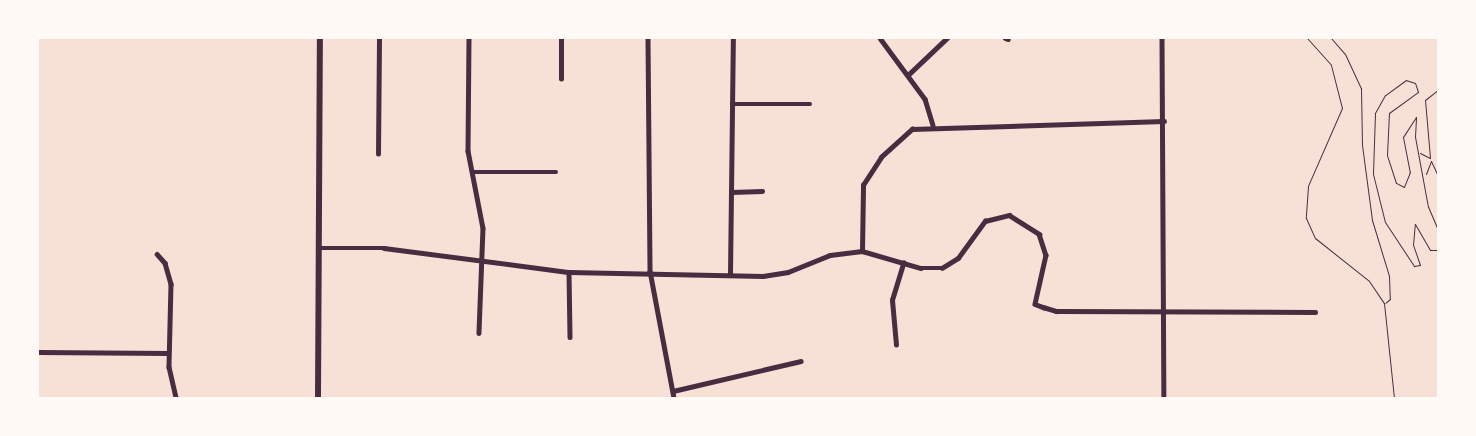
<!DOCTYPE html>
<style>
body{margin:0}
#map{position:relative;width:1476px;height:436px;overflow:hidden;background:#f7e1d7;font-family:"Fira Sans",sans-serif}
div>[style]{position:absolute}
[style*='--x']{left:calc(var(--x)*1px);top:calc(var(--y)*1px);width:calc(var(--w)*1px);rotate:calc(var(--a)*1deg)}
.path>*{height:1px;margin:-0.5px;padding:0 0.5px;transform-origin:0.5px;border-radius:0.5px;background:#4a2c40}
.minor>*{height:4.5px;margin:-2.25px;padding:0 2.25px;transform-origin:2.25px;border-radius:2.25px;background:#4a2c40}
.secondary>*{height:5.5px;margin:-2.75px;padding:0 2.75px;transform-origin:2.75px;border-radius:2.75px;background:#4a2c40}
span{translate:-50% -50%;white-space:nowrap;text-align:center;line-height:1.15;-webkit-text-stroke:4px #fffaf5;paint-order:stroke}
.frame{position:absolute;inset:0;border:39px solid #fffaf5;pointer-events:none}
</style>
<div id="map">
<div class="path">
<i style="--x:1307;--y:38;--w:36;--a:48"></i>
<i style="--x:1331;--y:65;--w:44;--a:75.7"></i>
<i style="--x:1342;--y:108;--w:85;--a:113.6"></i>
<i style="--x:1308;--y:186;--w:32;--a:94"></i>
<i style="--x:1306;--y:218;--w:22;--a:66"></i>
<i style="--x:1315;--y:238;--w:69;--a:38.5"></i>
<i style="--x:1369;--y:281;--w:27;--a:56"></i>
<i style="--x:1384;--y:303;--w:96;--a:84"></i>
<i style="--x:1331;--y:38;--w:21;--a:49"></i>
<i style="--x:1345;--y:54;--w:38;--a:65"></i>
<i style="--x:1361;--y:88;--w:57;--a:89"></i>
<i style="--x:1362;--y:145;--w:76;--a:82.4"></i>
<i style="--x:1372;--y:220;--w:59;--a:73.1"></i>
<i style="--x:1389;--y:276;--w:23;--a:88"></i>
<i style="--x:1390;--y:299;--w:6;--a:141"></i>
<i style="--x:1420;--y:153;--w:11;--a:27"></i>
<i style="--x:1430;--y:158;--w:58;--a:-94.9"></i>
<i style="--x:1425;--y:100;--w:16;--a:-38"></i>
<i style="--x:1426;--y:174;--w:14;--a:-69"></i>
<i style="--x:1431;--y:161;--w:17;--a:65"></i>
<i style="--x:1438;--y:230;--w:25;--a:-113"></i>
<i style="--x:1428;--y:207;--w:71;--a:-100.5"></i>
<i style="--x:1415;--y:137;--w:20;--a:-87"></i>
<i style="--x:1416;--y:117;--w:24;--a:123"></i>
<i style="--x:1403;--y:137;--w:36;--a:79"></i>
<i style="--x:1410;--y:172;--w:16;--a:112"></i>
<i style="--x:1404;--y:187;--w:9;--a:-153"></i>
<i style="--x:1396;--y:183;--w:29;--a:-108"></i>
<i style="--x:1387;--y:155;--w:42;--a:-87.3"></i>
<i style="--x:1389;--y:113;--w:36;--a:-36"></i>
<i style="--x:1418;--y:92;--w:9;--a:-108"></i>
<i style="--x:1415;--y:83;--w:9;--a:-162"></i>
<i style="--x:1406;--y:80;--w:26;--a:144"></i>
<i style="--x:1385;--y:95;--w:21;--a:119"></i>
<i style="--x:1375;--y:113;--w:61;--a:91.9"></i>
<i style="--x:1373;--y:174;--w:49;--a:76"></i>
<i style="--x:1385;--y:222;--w:53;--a:56.6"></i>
<i style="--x:1414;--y:266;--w:6;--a:-9"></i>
<i style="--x:1420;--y:265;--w:21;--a:-109"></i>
<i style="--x:1413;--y:245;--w:21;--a:-85"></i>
<i style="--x:1415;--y:224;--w:30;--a:60"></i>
<i style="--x:1430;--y:250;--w:8;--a:0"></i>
</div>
<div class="minor">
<i style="--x:469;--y:38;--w:113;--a:90.5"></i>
<i style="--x:468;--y:151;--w:78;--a:79"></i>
<i style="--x:483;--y:228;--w:105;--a:92.2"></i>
<i style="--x:648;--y:38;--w:233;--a:89.5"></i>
<i style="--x:650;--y:271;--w:129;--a:79.3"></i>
<i style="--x:880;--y:38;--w:76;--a:53.6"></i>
<i style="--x:925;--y:99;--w:27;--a:73"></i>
<i style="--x:1005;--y:38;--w:3;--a:18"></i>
<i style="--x:1162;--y:38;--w:360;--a:89.7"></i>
<i style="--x:908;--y:75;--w:54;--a:-43.5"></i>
<i style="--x:561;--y:79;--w:41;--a:-90"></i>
<i style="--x:732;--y:104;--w:78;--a:0"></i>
<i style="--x:378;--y:154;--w:116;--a:-89.5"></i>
<i style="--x:472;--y:172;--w:84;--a:0"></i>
<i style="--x:731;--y:192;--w:31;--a:-2"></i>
<i style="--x:320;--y:248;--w:64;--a:0"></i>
<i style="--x:384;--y:248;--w:187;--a:7.4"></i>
<i style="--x:569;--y:272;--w:194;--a:1.2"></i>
<i style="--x:763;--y:276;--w:25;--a:-9"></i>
<i style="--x:788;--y:272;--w:45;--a:-22"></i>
<i style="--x:830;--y:255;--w:32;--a:-7"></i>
<i style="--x:862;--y:251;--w:61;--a:16.1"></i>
<i style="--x:921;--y:268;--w:21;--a:0"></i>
<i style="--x:942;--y:268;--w:19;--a:-32"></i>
<i style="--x:958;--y:258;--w:46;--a:-53.9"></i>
<i style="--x:985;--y:221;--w:25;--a:-14"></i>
<i style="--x:1009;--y:215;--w:36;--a:32"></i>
<i style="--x:1039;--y:234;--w:22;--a:72"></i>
<i style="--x:1046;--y:255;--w:50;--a:102.7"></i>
<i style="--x:1035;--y:304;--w:9;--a:21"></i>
<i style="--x:1043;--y:307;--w:14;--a:17"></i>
<i style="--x:1056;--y:311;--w:259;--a:0.2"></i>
<i style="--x:862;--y:251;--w:66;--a:-89.1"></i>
<i style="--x:863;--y:185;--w:33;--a:-57"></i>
<i style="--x:881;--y:157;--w:42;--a:-42.1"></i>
<i style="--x:912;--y:129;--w:252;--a:-1.8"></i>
<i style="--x:157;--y:254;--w:12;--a:48"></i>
<i style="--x:165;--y:263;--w:22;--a:74"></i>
<i style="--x:171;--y:284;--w:83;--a:91.4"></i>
<i style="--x:169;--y:367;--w:32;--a:77"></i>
<i style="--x:569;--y:272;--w:65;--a:89.1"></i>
<i style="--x:730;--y:274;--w:236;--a:-89.3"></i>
<i style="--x:896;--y:345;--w:45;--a:-95.1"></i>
<i style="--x:892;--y:300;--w:39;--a:-73"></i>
<i style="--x:38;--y:352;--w:130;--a:0.4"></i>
<i style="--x:673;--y:391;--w:131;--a:-13.2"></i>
</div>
<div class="secondary">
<i style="--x:318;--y:398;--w:360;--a:-89.7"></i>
</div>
<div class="frame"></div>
</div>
